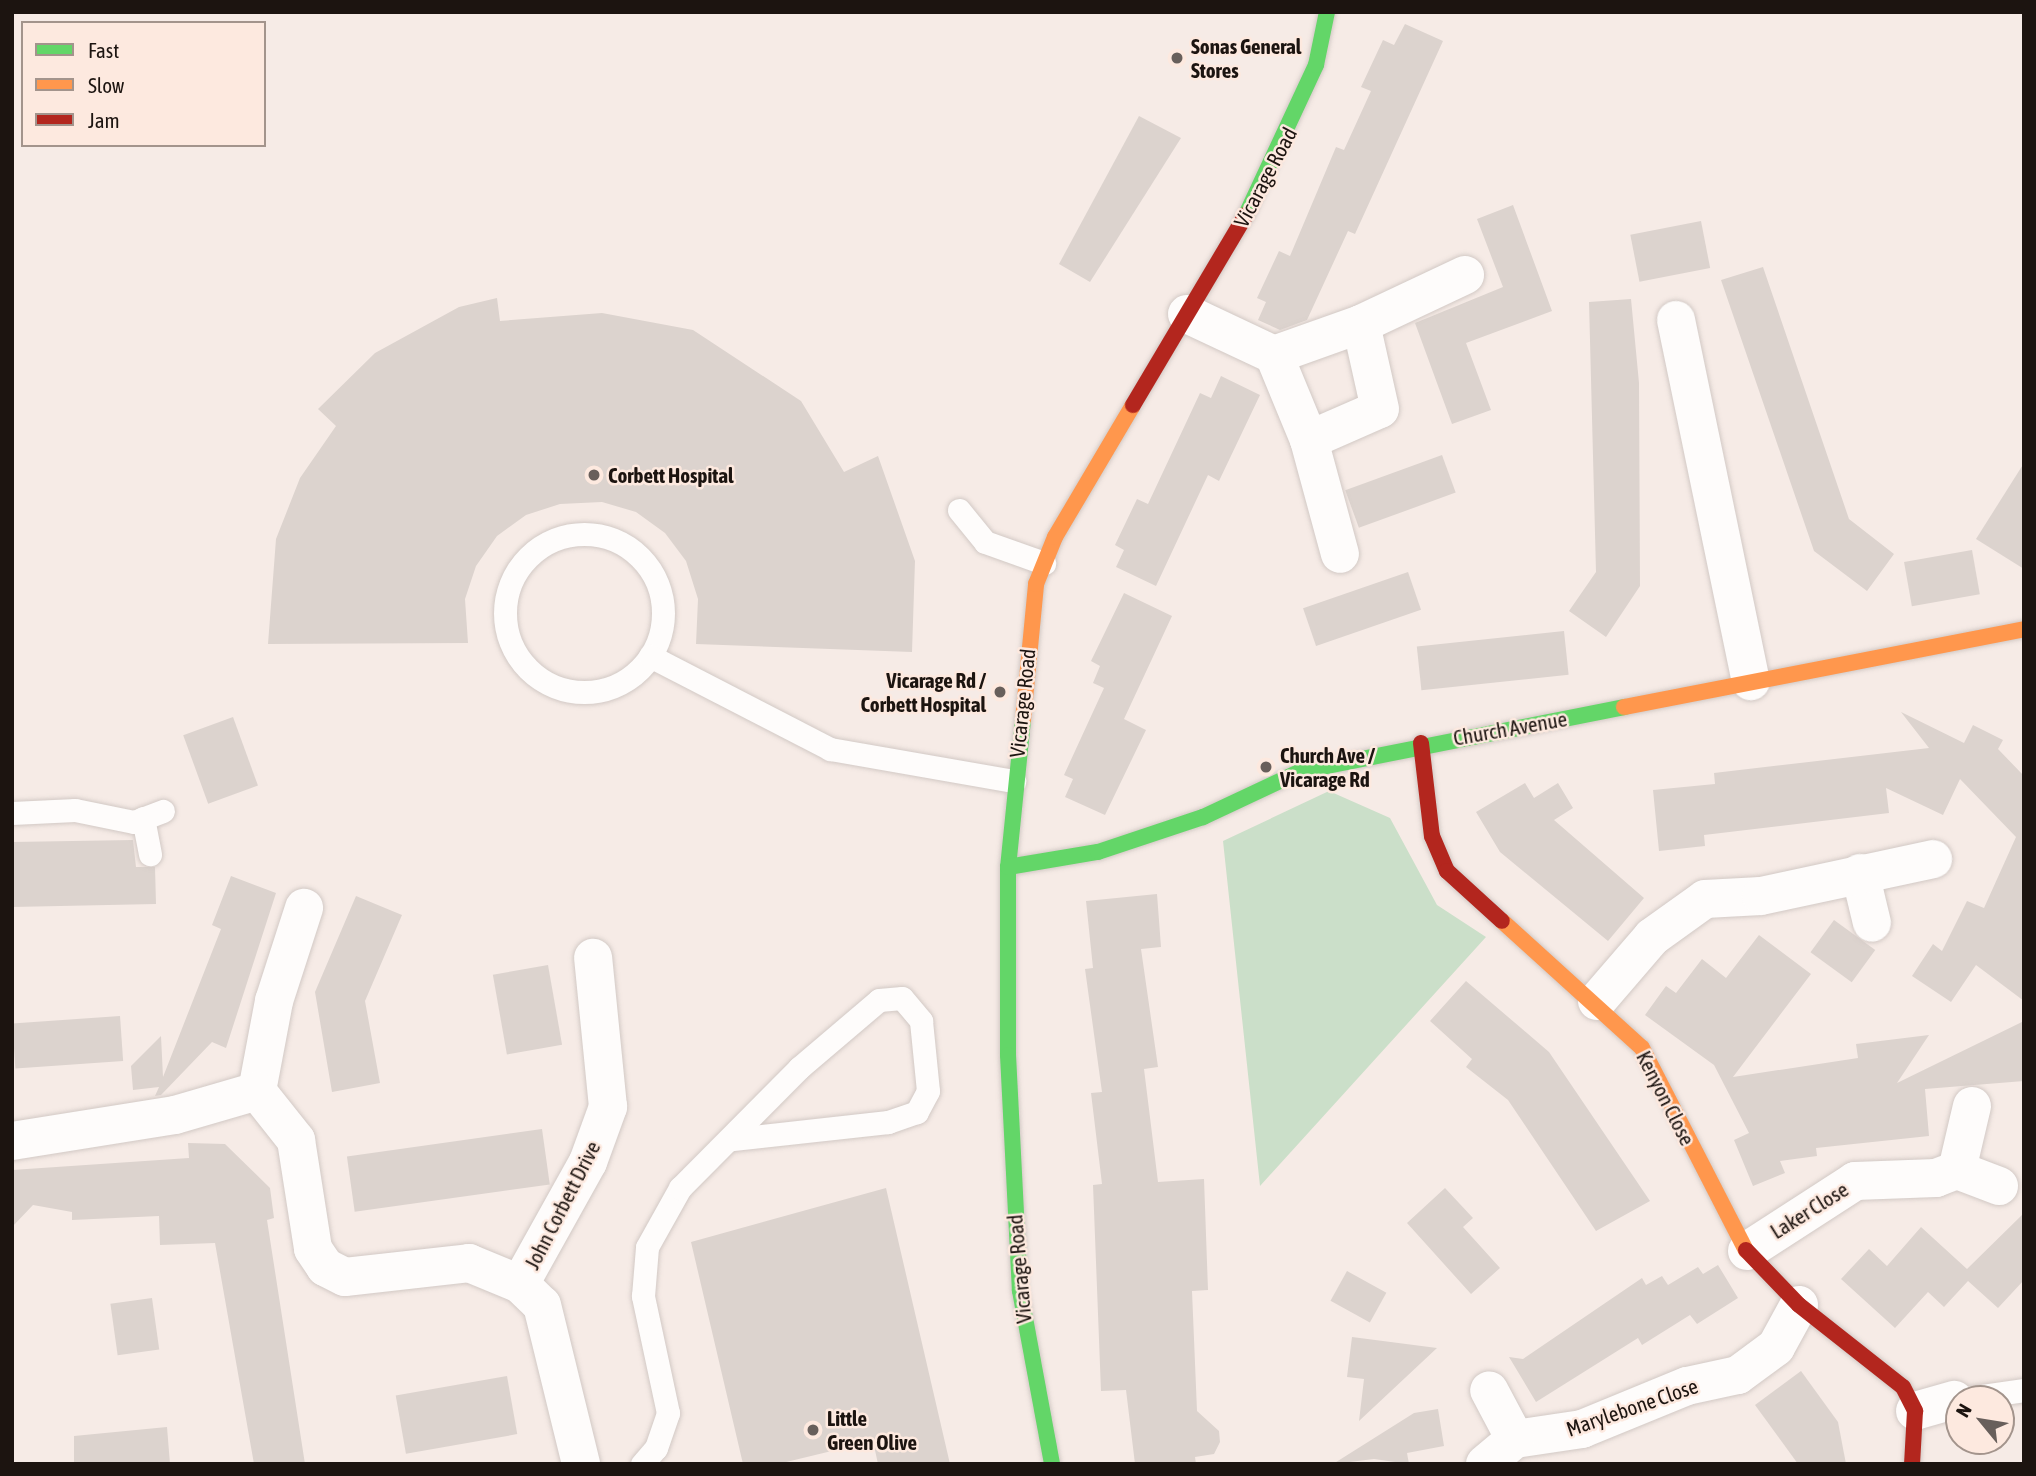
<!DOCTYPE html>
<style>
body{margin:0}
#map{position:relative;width:2036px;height:1476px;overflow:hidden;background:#f6ebe6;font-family:"Asap Condensed",sans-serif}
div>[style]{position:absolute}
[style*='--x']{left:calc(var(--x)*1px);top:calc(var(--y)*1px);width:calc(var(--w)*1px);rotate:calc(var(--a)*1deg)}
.green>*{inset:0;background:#cbdfc9}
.building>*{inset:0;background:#dcd3ce;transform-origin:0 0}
.roads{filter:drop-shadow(0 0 2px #d2c9c5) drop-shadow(0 0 2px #d2c9c5)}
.lane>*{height:23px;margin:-11.5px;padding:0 11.5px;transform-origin:11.5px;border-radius:11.5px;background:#fefcfb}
.lane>.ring{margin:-11.5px;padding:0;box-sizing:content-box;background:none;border:23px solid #fefcfb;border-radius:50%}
.street>*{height:38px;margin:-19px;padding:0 19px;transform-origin:19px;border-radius:19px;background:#fefcfb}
.fast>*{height:16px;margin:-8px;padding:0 8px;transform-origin:8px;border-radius:8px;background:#63d668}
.slow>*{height:16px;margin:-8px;padding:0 8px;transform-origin:8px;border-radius:8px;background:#ff974d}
.jam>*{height:16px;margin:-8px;padding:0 8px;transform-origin:8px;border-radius:8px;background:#b3261e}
.dots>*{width:19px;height:19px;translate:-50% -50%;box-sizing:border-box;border:4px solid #fde9df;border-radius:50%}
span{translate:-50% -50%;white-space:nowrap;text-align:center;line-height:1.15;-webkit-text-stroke:5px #fde9df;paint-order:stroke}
.poi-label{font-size:21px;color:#1c1410;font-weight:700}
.left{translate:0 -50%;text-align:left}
.right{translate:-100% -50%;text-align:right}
.street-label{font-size:21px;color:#1c1410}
.frame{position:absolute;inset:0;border:14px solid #1c1410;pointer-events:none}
.legend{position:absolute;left:21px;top:21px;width:245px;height:126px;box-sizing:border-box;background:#fde9df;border:2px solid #a3948c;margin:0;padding:9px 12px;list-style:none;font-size:21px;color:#1c1410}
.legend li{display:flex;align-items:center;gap:14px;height:35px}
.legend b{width:35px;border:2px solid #a3948c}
.north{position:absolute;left:1945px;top:1385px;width:70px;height:70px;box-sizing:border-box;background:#fde9df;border:2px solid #a3948c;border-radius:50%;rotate:300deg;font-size:19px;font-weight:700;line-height:28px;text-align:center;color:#1c1410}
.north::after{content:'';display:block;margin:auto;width:24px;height:32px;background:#685f5b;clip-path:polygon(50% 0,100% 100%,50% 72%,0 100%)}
</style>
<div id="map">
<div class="green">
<i style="clip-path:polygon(1329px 791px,1390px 818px,1437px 905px,1486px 937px,1260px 1186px,1223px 841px)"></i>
</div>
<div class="building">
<i style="clip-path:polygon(1405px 24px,1443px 41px,1355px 234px,1348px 231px,1307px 320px,1280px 330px,1258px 320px,1266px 302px,1257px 298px,1279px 251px,1290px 256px,1336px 147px,1344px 150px,1371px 91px,1361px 87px,1383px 40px,1394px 45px)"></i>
<i style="clip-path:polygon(1139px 116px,1181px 138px,1090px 282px,1059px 264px)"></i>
<i style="clip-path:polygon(1513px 205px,1552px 311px,1466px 343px,1491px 410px,1452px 424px,1415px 323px,1503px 287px,1477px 219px)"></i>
<i style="left:1701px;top:221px;width:48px;height:72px;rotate:79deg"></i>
<i style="clip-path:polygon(1763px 267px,1849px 519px,1894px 554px,1867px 591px,1814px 551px,1721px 280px)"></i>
<i style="clip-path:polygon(497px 298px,500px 321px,602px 313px,693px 330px,801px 401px,844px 472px,878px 456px,915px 561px,912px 652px,696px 644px,698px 599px,686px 561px,665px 533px,636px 512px,602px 502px,560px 504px,526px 515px,497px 536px,476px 566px,465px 599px,468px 643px,268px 644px,276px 539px,300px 478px,336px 426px,318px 409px,375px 353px,459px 307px)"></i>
<i style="clip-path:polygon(1631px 299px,1639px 383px,1640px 586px,1606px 637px,1569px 611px,1596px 572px,1589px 302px)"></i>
<i style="clip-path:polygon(1221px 376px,1260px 395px,1219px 481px,1208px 475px,1156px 586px,1116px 567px,1124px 550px,1115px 545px,1137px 499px,1148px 504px,1200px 393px,1211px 398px)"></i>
<i style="left:1442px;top:455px;width:40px;height:103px;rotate:70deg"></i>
<i style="clip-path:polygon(2024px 463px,2024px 569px,1976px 539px)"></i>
<i style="left:1972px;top:550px;width:45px;height:69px;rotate:80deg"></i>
<i style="left:1408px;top:572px;width:40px;height:111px;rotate:71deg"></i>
<i style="clip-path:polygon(1124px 593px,1172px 616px,1124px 719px,1146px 730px,1105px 815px,1065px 797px,1073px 779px,1064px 775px,1104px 688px,1093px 683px,1100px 666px,1091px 661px)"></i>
<i style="left:1564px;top:631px;width:44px;height:148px;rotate:84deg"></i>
<i style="clip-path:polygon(1901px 712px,1964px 743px,1973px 725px,2003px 740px,1998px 749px,2024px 776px,2024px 1001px,1976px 965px,1951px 1002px,1912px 976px,1933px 944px,1942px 951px,1967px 901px,1984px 908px,2016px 837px,1960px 779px,1943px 815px,1886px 788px,1889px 813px,1704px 835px,1705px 846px,1659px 851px,1653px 790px,1715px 784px,1714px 773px,1929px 748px)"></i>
<i style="left:233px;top:717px;width:73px;height:53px;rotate:70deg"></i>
<i style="clip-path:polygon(1525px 783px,1534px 798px,1558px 783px,1573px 808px,1554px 820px,1644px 898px,1608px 941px,1500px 852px,1476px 812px)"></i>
<i style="clip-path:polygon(133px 840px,136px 867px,155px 867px,156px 904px,12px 907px,12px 842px)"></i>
<i style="clip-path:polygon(231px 876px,276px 893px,226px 1048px,212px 1042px,161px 1095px,155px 1096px,159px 1087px,133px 1090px,131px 1066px,161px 1036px,163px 1077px,221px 929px,212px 925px)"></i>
<i style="clip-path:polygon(1157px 894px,1161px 947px,1141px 949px,1158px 1067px,1144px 1069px,1158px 1182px,1204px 1179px,1208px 1290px,1192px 1291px,1197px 1411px,1219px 1431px,1220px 1442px,1214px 1454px,1195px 1457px,1196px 1464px,1135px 1464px,1126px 1390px,1101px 1391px,1093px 1185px,1102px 1184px,1091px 1093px,1102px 1092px,1085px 969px,1093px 968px,1086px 901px)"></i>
<i style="clip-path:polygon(356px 896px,402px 915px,365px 1001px,380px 1083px,332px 1092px,315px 992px)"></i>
<i style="left:1834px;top:920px;width:51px;height:40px;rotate:36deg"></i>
<i style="clip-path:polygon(1759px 935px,1811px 974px,1733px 1077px,1858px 1058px,1856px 1044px,1929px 1035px,1897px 1083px,2024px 1021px,2024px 1081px,1925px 1089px,1929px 1136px,1816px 1148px,1817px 1156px,1780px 1161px,1785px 1173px,1753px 1186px,1734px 1140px,1749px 1133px,1714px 1065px,1645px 1015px,1666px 986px,1676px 993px,1702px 959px,1726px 978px)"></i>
<i style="left:548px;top:965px;width:81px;height:56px;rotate:80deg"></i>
<i style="clip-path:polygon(1466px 981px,1549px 1052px,1650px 1201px,1596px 1231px,1508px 1100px,1466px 1067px,1472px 1059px,1430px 1021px)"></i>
<i style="left:120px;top:1016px;width:45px;height:108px;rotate:86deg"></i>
<i style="left:542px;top:1129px;width:56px;height:197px;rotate:82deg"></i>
<i style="clip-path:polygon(188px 1143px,225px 1144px,270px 1188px,274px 1218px,267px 1220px,305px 1464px,254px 1464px,215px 1243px,160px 1245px,159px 1216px,72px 1220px,72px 1212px,33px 1205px,12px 1227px,12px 1170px,189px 1158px)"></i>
<i style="clip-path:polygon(886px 1188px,950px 1464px,878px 1464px,873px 1441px,778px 1464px,743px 1464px,691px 1242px)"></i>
<i style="clip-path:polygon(1445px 1188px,1473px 1218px,1463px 1227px,1500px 1268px,1471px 1294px,1407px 1223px)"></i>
<i style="clip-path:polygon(2024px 1213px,2024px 1280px,1998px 1308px,1968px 1281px,1944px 1307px,1928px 1292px,1895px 1328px,1841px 1279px,1869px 1249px,1887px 1266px,1921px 1227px,1967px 1269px)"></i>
<i style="clip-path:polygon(1718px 1265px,1738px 1298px,1697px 1324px,1690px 1315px,1642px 1345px,1638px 1338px,1536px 1402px,1509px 1357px,1523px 1359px,1642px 1278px,1646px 1285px,1662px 1276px,1668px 1285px,1698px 1267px,1703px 1274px)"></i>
<i style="left:1347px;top:1271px;width:45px;height:34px;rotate:29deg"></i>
<i style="left:152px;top:1298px;width:52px;height:42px;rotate:82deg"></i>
<i style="clip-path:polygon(1352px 1337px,1437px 1348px,1359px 1421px,1364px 1379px,1347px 1377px)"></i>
<i style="clip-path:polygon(1801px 1371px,1838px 1422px,1846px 1464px,1798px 1464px,1755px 1405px)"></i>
<i style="left:507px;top:1376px;width:59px;height:113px;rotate:80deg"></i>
<i style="clip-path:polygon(1438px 1409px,1444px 1446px,1407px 1453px,1409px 1464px,1374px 1459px,1333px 1464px,1414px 1413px)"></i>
<i style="clip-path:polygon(167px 1427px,170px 1464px,74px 1464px,74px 1436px)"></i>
</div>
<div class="roads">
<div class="lane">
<i style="--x:959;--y:510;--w:41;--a:50.9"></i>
<i style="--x:985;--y:542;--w:63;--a:19.6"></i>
<i class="ring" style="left:505px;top:534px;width:135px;height:135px"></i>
<i style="--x:650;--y:656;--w:203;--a:27.3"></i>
<i style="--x:830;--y:749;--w:187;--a:9.9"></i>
<i style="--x:12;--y:813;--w:63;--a:-2.7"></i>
<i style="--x:75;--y:810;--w:60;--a:11.5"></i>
<i style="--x:134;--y:822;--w:31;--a:-21"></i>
<i style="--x:143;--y:818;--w:37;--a:79"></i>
<i style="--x:1954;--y:1400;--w:71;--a:-8.1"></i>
<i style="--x:642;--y:1464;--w:21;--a:-49"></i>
<i style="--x:656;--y:1448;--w:37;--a:-71"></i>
<i style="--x:668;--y:1413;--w:120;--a:-102.1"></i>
<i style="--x:643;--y:1296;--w:49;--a:-85.3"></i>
<i style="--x:647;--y:1247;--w:68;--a:-60.8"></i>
<i style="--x:680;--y:1188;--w:169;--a:-45.2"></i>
<i style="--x:799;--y:1068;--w:105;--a:-40.4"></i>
<i style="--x:879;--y:1000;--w:23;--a:-5"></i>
<i style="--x:902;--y:998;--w:30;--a:50"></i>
<i style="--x:921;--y:1021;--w:70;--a:84.3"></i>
<i style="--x:928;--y:1091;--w:24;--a:118"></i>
<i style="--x:917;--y:1112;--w:31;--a:161"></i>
<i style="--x:888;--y:1122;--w:156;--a:173.7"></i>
</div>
<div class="street">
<i style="--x:1187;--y:314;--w:96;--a:25.2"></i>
<i style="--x:1274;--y:355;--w:92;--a:-19.6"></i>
<i style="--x:1361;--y:324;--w:115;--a:-25.2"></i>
<i style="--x:1676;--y:320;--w:369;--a:78.3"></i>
<i style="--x:1274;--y:355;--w:92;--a:67.6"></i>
<i style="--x:1309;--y:440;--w:118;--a:74.8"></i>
<i style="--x:1309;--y:440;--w:77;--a:-23.6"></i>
<i style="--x:1380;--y:409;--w:87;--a:-102.6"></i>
<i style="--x:1860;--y:873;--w:51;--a:76.5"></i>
<i style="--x:1597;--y:1001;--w:84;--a:-49.3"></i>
<i style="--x:1652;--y:937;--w:65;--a:-35.6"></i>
<i style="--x:1705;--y:899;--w:56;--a:-3.1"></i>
<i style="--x:1761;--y:896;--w:176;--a:-12.1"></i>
<i style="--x:257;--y:1091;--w:92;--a:-79.3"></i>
<i style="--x:274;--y:1001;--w:98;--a:-72.1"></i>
<i style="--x:1972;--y:1106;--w:66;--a:103.2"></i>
<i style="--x:1957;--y:1170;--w:45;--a:20.9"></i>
<i style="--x:12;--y:1141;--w:165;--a:-9.1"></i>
<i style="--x:175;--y:1115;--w:85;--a:-16.3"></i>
<i style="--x:257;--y:1091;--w:63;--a:51.5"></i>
<i style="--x:296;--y:1140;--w:110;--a:81.1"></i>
<i style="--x:313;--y:1249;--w:22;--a:56"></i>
<i style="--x:325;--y:1267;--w:22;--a:27"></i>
<i style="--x:345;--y:1277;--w:125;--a:-6.4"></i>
<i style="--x:469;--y:1263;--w:55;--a:22.4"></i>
<i style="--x:520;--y:1284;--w:30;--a:44"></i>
<i style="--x:542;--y:1305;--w:164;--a:76.2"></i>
<i style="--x:1747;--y:1251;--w:129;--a:-32.9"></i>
<i style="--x:1855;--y:1181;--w:81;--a:-2.1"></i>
<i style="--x:1936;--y:1178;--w:22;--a:-21"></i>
<i style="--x:520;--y:1284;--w:140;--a:-60.9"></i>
<i style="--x:588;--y:1162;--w:59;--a:-70"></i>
<i style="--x:608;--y:1107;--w:150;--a:-95.7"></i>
<i style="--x:1915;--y:1411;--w:41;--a:-15.8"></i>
<i style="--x:1515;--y:1439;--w:68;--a:-8.5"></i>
<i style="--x:1582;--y:1429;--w:113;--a:-22.3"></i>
<i style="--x:1687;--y:1386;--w:52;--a:-12.2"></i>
<i style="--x:1738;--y:1375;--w:47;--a:-36.4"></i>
<i style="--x:1776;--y:1347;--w:48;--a:-61.3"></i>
<i style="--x:1485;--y:1464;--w:39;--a:-40"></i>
<i style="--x:1515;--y:1439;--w:55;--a:-118"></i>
</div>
<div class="fast">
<i style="--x:1246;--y:215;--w:166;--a:-65"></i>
<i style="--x:1316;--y:65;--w:54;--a:-78.3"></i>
<i style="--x:1023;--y:720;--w:148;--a:95.8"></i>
<i style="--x:1008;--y:867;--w:188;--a:90"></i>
<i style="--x:1008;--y:1055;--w:236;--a:87.1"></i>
<i style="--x:1020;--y:1291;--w:176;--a:79.5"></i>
<i style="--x:1008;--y:867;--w:91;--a:-9.5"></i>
<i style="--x:1098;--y:852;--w:111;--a:-18.4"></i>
<i style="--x:1203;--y:817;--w:108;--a:-25.1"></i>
<i style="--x:1301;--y:771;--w:329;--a:-11.2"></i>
</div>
<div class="slow">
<i style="--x:1624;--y:707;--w:408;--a:-11"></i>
<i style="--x:1023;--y:720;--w:137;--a:-84.5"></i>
<i style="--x:1036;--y:584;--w:51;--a:-68"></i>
<i style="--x:1055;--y:537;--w:153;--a:-59.4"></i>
<i style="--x:1502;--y:921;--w:189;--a:42.2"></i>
<i style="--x:1642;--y:1048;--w:227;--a:62.8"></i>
</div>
<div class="jam">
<i style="--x:1133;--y:405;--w:221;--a:-59.3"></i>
<i style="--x:1421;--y:743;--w:94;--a:83.3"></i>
<i style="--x:1432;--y:836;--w:38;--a:67"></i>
<i style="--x:1447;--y:871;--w:74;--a:42.3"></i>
<i style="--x:1746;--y:1250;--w:76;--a:46.1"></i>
<i style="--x:1799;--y:1305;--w:132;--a:38.3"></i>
<i style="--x:1903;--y:1387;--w:27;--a:63"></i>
<i style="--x:1915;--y:1411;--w:53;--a:93.2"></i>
</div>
</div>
<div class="dots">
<i style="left:1177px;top:58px;background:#685f5b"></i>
<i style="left:594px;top:475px;background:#685f5b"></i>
<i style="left:1000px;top:692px;background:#685f5b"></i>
<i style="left:1266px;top:767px;background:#685f5b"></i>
<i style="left:813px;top:1430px;background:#685f5b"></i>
</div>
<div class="poi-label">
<span class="left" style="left:1191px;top:58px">Sonas General<br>Stores</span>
<span class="left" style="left:608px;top:475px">Corbett Hospital</span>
<span class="right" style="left:986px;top:692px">Vicarage Rd /<br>Corbett Hospital</span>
<span class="left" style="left:1280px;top:767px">Church Ave /<br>Vicarage Rd</span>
<span class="left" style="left:827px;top:1430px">Little<br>Green Olive</span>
</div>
<div class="street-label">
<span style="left:1265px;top:177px;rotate:-62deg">Vicarage Road</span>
<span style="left:1022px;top:703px;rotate:-84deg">Vicarage Road</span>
<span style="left:1510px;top:728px;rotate:-10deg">Church Avenue</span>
<span style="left:1666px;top:1098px;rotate:63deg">Kenyon Close</span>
<span style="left:562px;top:1205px;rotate:-63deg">John Corbett Drive</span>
<span style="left:1809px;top:1210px;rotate:-32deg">Laker Close</span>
<span style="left:1019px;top:1269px;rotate:-95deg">Vicarage Road</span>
<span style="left:1632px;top:1407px;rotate:-19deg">Marylebone Close</span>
</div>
<div class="frame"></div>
<ul class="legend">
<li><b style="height:9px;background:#63d668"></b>Fast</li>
<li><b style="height:9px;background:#ff974d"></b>Slow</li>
<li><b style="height:9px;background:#b3261e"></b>Jam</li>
</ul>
<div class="north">N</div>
</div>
